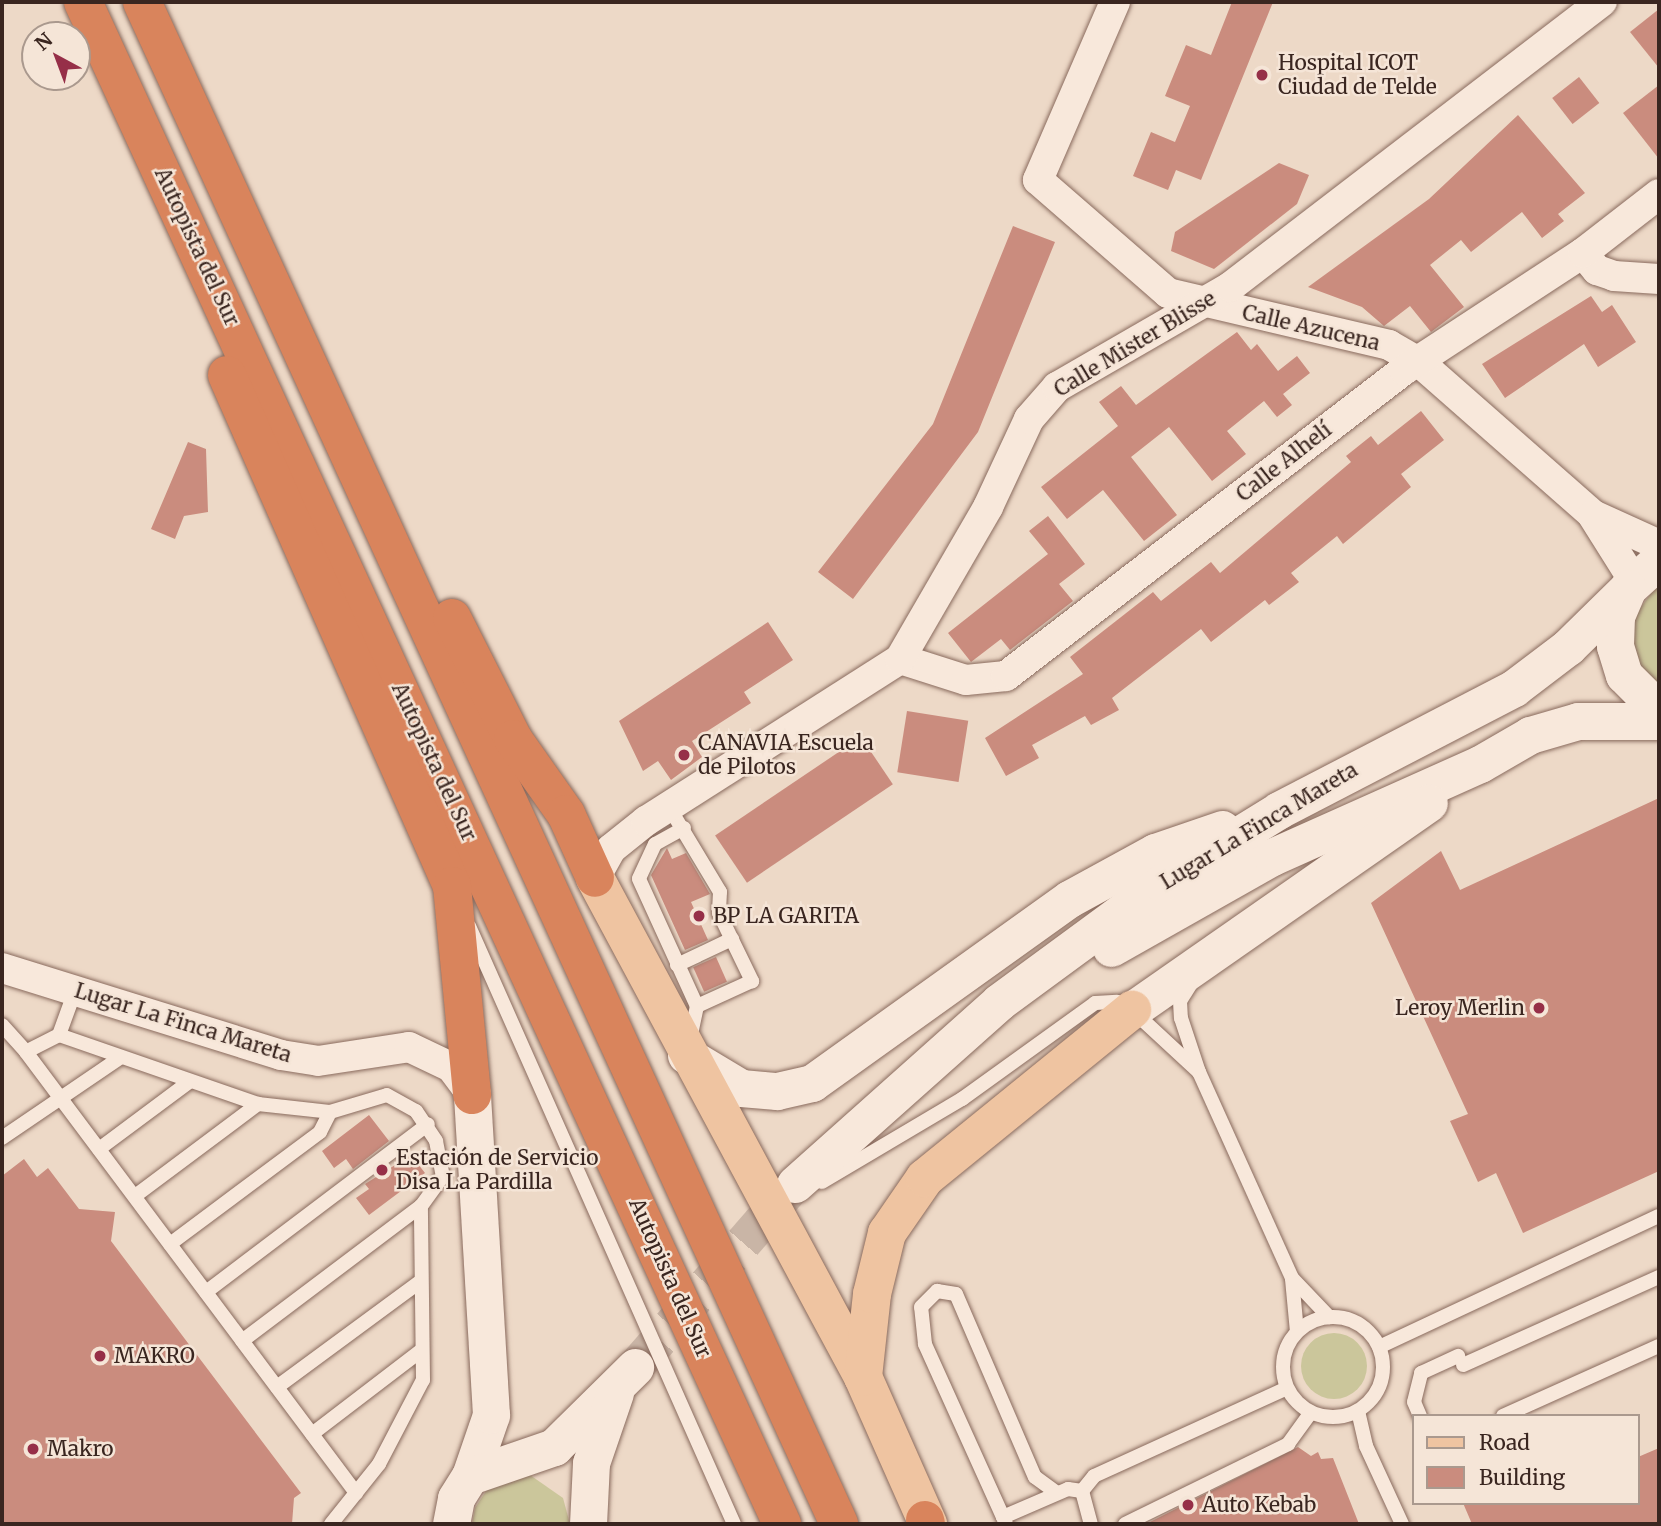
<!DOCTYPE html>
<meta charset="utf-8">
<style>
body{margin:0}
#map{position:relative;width:1661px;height:1526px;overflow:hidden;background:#edd9c7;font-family:Merriweather,serif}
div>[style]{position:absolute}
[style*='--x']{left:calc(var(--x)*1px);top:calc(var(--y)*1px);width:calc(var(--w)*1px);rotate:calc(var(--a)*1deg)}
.green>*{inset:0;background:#cbc69b}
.round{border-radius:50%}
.building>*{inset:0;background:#ca8c7e;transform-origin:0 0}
.tertiary-tunnel>*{height:37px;margin-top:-18.5px;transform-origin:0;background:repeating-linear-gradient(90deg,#c9b5a6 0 37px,transparent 0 55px)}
.roads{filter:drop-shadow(0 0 2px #896a5d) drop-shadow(0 0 2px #896a5d)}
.service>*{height:14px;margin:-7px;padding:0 7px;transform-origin:7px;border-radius:7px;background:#f8e8db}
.service>.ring{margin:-7px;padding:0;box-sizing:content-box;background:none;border:14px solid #f8e8db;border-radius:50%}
.minor>*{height:30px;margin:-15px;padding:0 15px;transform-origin:15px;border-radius:15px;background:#f8e8db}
.tertiary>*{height:37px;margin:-18.5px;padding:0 18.5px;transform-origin:18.5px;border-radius:18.5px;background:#f8e8db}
.primary>*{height:38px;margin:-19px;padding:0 19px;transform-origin:19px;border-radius:19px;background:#efc4a1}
.motorway>*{height:38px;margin:-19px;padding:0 19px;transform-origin:19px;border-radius:19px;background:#d9845c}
.dots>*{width:19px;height:19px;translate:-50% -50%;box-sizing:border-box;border:4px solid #f5e5d7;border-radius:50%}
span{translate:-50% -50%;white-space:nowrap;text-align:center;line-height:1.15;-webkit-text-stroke:5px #f5e5d7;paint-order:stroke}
.poi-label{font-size:21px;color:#3a2620}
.left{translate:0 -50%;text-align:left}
.right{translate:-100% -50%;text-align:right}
.street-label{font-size:21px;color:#3a2620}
.frame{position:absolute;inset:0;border:4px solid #3a2620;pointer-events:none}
.legend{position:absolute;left:1412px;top:1414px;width:228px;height:91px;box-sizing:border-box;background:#f5e5d7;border:2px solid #aa998e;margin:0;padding:9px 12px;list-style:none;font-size:21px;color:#3a2620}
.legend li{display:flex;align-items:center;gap:14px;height:35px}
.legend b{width:35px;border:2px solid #aa998e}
.north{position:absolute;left:21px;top:21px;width:70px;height:70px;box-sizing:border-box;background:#f5e5d7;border:2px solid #aa998e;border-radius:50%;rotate:319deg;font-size:19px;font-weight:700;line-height:28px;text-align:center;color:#3a2620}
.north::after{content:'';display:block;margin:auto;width:24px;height:32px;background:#962f48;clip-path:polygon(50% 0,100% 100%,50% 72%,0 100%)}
</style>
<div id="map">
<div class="green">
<i style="clip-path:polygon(1659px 582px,1659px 691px,1646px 679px,1632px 650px,1634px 617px)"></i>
<i class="round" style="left:1301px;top:1333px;width:66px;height:66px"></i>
<i style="clip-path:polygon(530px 1475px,563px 1498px,570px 1524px,472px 1524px,475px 1508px,490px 1485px)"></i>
</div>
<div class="building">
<i style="clip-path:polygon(1232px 2px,1273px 2px,1201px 180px,1176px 170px,1168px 190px,1133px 176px,1151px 132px,1175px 142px,1190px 106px,1165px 96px,1186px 45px,1211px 55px)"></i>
<i style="clip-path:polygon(1659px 9px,1659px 68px,1630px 32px)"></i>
<i style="left:1579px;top:77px;width:33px;height:34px;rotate:52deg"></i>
<i style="clip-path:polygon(1659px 85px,1659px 159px,1623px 113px)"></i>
<i style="clip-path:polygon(1518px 115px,1585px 193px,1558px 214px,1564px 221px,1542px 238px,1522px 212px,1471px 252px,1461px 240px,1430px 265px,1464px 307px,1431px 332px,1410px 306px,1384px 326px,1362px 307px,1308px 287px,1429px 199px)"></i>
<i style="clip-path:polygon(1279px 163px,1309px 175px,1297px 204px,1214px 269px,1171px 251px,1175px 232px)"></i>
<i style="clip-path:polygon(1013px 226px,1055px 242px,978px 432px,853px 599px,818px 572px,933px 424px)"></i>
<i style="clip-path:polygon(1591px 296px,1602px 312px,1612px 305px,1636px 342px,1598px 367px,1584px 344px,1505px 398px,1482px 364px)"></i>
<i style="clip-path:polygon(1237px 332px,1251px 350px,1257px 344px,1278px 371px,1297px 356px,1310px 373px,1283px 394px,1292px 405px,1277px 417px,1264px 401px,1227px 431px,1246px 454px,1212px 481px,1169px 427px,1131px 457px,1177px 515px,1144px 541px,1103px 490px,1067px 519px,1041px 487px,1118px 426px,1099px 402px,1121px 386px,1136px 405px)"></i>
<i style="clip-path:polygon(1421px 411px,1444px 440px,1401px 474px,1411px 487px,1343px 544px,1337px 536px,1291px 573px,1299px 582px,1269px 605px,1265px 600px,1211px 642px,1201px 629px,1112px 698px,1119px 710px,1091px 725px,1085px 716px,1032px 745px,1039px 758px,1006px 776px,985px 738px,1083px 674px,1070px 657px,1153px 592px,1161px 601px,1211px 562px,1220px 573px,1351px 462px,1346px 456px,1371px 436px,1378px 445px)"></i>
<i style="clip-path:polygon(188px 442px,206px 449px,208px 512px,184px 516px,175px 539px,151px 529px)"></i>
<i style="clip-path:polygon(1048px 516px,1085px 564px,1059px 584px,1073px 601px,1010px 650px,1001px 639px,971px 662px,948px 633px,1048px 554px,1029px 531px)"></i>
<i style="clip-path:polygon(768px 622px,793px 660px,744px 692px,751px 703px,692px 741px,702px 757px,671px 780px,658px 761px,643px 771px,619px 721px)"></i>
<i style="left:907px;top:711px;width:62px;height:62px;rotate:9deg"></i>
<i style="left:861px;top:737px;width:57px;height:176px;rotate:56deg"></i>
<i style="clip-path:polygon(1659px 798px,1659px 1171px,1523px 1233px,1496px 1173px,1478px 1182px,1450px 1121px,1468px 1114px,1371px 903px,1441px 851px,1460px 890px)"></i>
<i style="clip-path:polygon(667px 848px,672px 859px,686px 853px,710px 894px,691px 902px,708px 940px,685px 950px,651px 875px)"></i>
<i style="left:716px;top:957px;width:27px;height:25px;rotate:66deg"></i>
<i style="clip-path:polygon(369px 1115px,389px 1141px,353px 1169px,346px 1159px,334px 1168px,322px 1151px)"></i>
<i style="clip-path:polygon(411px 1155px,425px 1173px,369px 1215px,356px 1198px,369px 1189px,365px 1184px)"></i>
<i style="clip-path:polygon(24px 1159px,37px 1177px,48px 1168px,79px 1209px,115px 1212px,111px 1241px,301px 1493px,294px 1498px,292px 1524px,2px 1524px,2px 1176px)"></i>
<i style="clip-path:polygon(1298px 1447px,1311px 1456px,1318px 1452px,1321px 1459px,1333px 1458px,1359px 1524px,1146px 1524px)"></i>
<i style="clip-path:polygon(1659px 1448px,1659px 1524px,1472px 1524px,1463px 1503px,1638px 1503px,1638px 1457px)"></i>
</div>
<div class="tertiary-tunnel">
<i style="--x:635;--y:1367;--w:236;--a:-49"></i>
</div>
<div class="roads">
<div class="service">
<i style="--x:669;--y:807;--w:99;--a:59"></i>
<i style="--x:720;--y:892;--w:21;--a:93"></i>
<i style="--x:719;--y:913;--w:76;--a:64.1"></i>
<i style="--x:752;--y:981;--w:60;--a:155.6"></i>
<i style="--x:684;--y:828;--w:33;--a:151"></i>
<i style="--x:655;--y:844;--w:38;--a:115"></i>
<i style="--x:639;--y:879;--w:140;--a:65.5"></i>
<i style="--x:697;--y:1006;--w:33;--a:102"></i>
<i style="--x:469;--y:926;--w:654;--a:66.1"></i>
<i style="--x:677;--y:965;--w:61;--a:-25.3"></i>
<i style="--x:1192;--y:982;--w:22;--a:122"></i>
<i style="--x:1180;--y:1001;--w:17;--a:87"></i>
<i style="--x:1181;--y:1018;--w:57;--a:71.6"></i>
<i style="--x:1199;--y:1072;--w:226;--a:65.7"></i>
<i style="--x:1292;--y:1278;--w:54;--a:46.5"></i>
<i style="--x:75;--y:991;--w:47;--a:110"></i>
<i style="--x:59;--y:1035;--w:211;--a:19.1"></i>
<i style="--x:258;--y:1104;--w:72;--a:6.3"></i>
<i style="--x:330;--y:1112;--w:59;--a:-16.6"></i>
<i style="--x:387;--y:1095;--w:33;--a:29"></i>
<i style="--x:416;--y:1111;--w:36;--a:56"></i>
<i style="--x:436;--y:1141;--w:36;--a:79"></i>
<i style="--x:443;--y:1176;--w:37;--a:126"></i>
<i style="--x:421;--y:1206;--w:224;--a:143"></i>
<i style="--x:2;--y:1025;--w:36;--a:48"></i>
<i style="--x:59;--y:1035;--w:37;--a:153"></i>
<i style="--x:26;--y:1052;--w:551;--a:53.19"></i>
<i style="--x:2;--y:1138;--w:144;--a:-34.2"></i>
<i style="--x:99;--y:1149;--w:112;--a:-36.7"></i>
<i style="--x:822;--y:1182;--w:163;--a:-30.7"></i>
<i style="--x:962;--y:1099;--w:164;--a:-35.8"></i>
<i style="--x:1095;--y:1003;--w:22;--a:-3"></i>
<i style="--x:1117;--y:1002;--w:17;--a:28"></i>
<i style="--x:1132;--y:1010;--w:91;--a:42.8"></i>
<i style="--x:135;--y:1196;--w:154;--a:-36.8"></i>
<i style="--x:170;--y:1244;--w:187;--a:-36.7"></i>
<i style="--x:320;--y:1132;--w:22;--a:-63"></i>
<i style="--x:1292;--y:1279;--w:53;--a:84.6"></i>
<i style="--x:206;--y:1292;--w:278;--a:-37.1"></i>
<i class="ring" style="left:1283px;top:1317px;width:86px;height:86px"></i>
<i style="--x:1379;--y:1347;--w:309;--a:-25.1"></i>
<i style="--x:1463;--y:1365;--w:215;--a:-24.2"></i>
<i style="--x:277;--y:1387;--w:179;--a:-36.4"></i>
<i style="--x:1358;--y:1411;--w:36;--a:77"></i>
<i style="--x:1366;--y:1446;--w:86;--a:65.2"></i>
<i style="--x:1420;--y:1416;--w:15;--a:-113"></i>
<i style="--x:1414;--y:1402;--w:30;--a:-76"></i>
<i style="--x:1421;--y:1373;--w:41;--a:-24.7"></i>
<i style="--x:1503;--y:1416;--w:171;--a:-24.2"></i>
<i style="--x:312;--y:1434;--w:138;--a:-37.4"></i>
<i style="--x:1082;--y:1491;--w:19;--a:-51"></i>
<i style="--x:1094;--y:1476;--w:212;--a:-24.5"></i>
<i style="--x:1082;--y:1491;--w:34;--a:75"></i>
<i style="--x:1003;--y:1517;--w:190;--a:-114.3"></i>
<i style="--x:925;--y:1344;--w:37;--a:-96"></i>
<i style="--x:921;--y:1307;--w:23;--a:-45"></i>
<i style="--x:937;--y:1291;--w:19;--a:9"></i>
<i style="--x:956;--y:1294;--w:199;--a:66.7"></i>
<i style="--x:1035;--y:1477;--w:27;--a:36"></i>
<i style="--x:331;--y:1524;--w:77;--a:-51.3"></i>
<i style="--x:379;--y:1464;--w:95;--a:-62.4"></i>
<i style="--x:423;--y:1380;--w:174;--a:-90.7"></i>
<i style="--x:1006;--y:1524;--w:8;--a:-113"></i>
<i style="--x:1003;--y:1517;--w:71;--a:-23.3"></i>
<i style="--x:1068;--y:1489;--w:14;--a:8"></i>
<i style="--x:1125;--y:1524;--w:182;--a:-26.1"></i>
<i style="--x:1288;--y:1444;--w:39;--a:-54"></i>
</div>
<div class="minor">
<i style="--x:1115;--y:2;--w:194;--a:113.4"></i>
<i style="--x:1038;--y:180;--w:172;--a:41"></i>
<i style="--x:1168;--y:293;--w:227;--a:13.2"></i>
<i style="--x:1389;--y:345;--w:34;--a:30"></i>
<i style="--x:1419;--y:362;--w:232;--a:41.3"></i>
<i style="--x:1593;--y:515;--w:72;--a:24.4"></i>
<i style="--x:1583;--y:253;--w:22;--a:51"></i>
<i style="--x:1597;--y:270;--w:18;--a:19"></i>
<i style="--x:1614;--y:276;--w:45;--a:3.8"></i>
<i style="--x:1593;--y:516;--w:77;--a:57.8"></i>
<i style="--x:900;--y:659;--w:69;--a:17.7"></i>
<i style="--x:966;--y:680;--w:40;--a:-5.7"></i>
<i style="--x:1006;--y:676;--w:502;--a:-37.55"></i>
<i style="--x:1404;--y:370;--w:214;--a:-33.2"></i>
<i style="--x:1583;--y:253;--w:96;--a:-37.8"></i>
<i style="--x:595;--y:878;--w:33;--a:-61"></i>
<i style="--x:611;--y:849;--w:45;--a:-38.7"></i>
<i style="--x:646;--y:821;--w:301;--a:-32.5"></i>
<i style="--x:900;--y:659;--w:176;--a:-59.9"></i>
<i style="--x:988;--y:507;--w:97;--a:-65"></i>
<i style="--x:1029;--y:419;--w:43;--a:-48.8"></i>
<i style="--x:1057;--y:387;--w:200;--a:-30"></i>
<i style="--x:1230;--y:287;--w:469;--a:-37.5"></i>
<i style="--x:2;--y:968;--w:292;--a:17.3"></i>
<i style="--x:281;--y:1055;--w:37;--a:9"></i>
<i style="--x:318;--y:1061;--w:92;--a:-8.7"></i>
<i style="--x:409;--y:1047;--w:47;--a:25.5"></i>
<i style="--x:451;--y:1067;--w:35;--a:53"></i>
</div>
<div class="tertiary">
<i style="--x:1659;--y:560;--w:42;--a:137.9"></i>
<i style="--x:1628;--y:588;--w:30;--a:113"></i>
<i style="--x:1616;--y:616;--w:30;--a:92"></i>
<i style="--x:1615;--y:646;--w:30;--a:73"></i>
<i style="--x:1624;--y:675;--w:49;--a:45"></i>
<i style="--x:1111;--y:948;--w:185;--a:-29.5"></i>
<i style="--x:1272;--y:857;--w:228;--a:-24.1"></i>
<i style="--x:1480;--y:764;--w:58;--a:-30.1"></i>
<i style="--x:1530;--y:735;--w:50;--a:-16.3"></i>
<i style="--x:1578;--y:721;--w:81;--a:0"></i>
<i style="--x:1132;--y:1010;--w:362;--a:-34.9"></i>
<i style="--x:686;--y:1055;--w:64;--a:31"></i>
<i style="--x:741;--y:1088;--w:36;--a:5"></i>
<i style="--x:777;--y:1091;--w:36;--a:-13"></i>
<i style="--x:812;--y:1083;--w:316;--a:-35.6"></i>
<i style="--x:1069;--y:899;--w:98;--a:-28.7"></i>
<i style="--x:1155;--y:852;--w:71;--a:-18.9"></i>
<i style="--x:795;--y:1184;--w:273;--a:-41.7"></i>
<i style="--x:999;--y:1002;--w:201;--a:-36.3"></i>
<i style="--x:1161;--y:883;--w:139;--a:-31.7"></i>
<i style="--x:1279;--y:810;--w:265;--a:-27.4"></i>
<i style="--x:1514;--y:688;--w:68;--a:-37.2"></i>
<i style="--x:1568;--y:647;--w:84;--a:-44.5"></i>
<i style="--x:470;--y:1476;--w:65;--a:-71"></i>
<i style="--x:491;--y:1415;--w:321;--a:-93.4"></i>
<i style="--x:451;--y:1524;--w:26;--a:-79"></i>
<i style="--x:456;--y:1498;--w:26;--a:-58"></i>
<i style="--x:470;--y:1476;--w:89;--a:-19"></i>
<i style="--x:554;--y:1447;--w:114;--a:-44.6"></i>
<i style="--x:588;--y:1524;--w:61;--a:-87.2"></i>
<i style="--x:591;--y:1463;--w:74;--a:-71.1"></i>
</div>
<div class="primary">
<i style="--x:595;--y:878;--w:566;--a:61.76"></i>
<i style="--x:863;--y:1377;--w:161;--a:66.1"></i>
<i style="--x:863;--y:1377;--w:83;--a:-83.8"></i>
<i style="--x:872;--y:1294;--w:63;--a:-76.2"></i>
<i style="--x:887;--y:1233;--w:67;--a:-55.4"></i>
<i style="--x:925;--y:1178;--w:267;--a:-39.1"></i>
</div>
<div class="motorway">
<i style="--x:83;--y:2;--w:1675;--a:65.33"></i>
<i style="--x:142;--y:2;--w:1674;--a:65.39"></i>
<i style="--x:227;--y:375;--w:558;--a:66.24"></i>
<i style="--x:452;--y:886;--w:210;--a:84.5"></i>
<i style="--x:452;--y:618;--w:136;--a:63.2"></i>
<i style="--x:513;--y:739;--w:92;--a:54.8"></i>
<i style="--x:566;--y:814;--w:70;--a:65.6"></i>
<i style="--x:925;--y:1520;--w:4;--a:76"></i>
</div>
</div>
<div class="dots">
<i style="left:1262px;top:75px;background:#962f48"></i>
<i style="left:684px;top:755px;background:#962f48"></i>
<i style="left:699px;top:916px;background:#962f48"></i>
<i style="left:1539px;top:1008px;background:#962f48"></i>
<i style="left:382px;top:1170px;background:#962f48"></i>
<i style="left:100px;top:1356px;background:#962f48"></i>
<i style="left:33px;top:1449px;background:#962f48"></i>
<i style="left:1188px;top:1505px;background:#962f48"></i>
</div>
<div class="poi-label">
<span class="left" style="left:1278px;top:75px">Hospital ICOT<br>Ciudad de Telde</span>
<span class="left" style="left:698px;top:755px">CANAVIA Escuela<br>de Pilotos</span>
<span class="left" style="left:713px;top:916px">BP LA GARITA</span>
<span class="right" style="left:1525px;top:1008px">Leroy Merlin</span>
<span class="left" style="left:396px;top:1170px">Estación de Servicio<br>Disa La Pardilla</span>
<span class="left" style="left:114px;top:1356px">MAKRO</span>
<span class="left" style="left:47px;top:1449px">Makro</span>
<span class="left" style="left:1202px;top:1505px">Auto Kebab</span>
</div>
<div class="street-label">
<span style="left:197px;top:247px;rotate:65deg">Autopista del Sur</span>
<span style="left:1311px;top:328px;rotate:13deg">Calle Azucena</span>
<span style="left:1135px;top:344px;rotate:-31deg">Calle Mister Blisse</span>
<span style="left:1284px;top:462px;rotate:-38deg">Calle Alhelí</span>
<span style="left:434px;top:762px;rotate:65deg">Autopista del Sur</span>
<span style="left:1259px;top:826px;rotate:-31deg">Lugar La Finca Mareta</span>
<span style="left:183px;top:1023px;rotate:17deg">Lugar La Finca Mareta</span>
<span style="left:670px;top:1278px;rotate:66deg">Autopista del Sur</span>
</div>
<div class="frame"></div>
<ul class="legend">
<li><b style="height:9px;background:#efc4a1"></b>Road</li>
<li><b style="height:19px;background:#ca8c7e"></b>Building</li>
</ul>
<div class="north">N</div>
</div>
